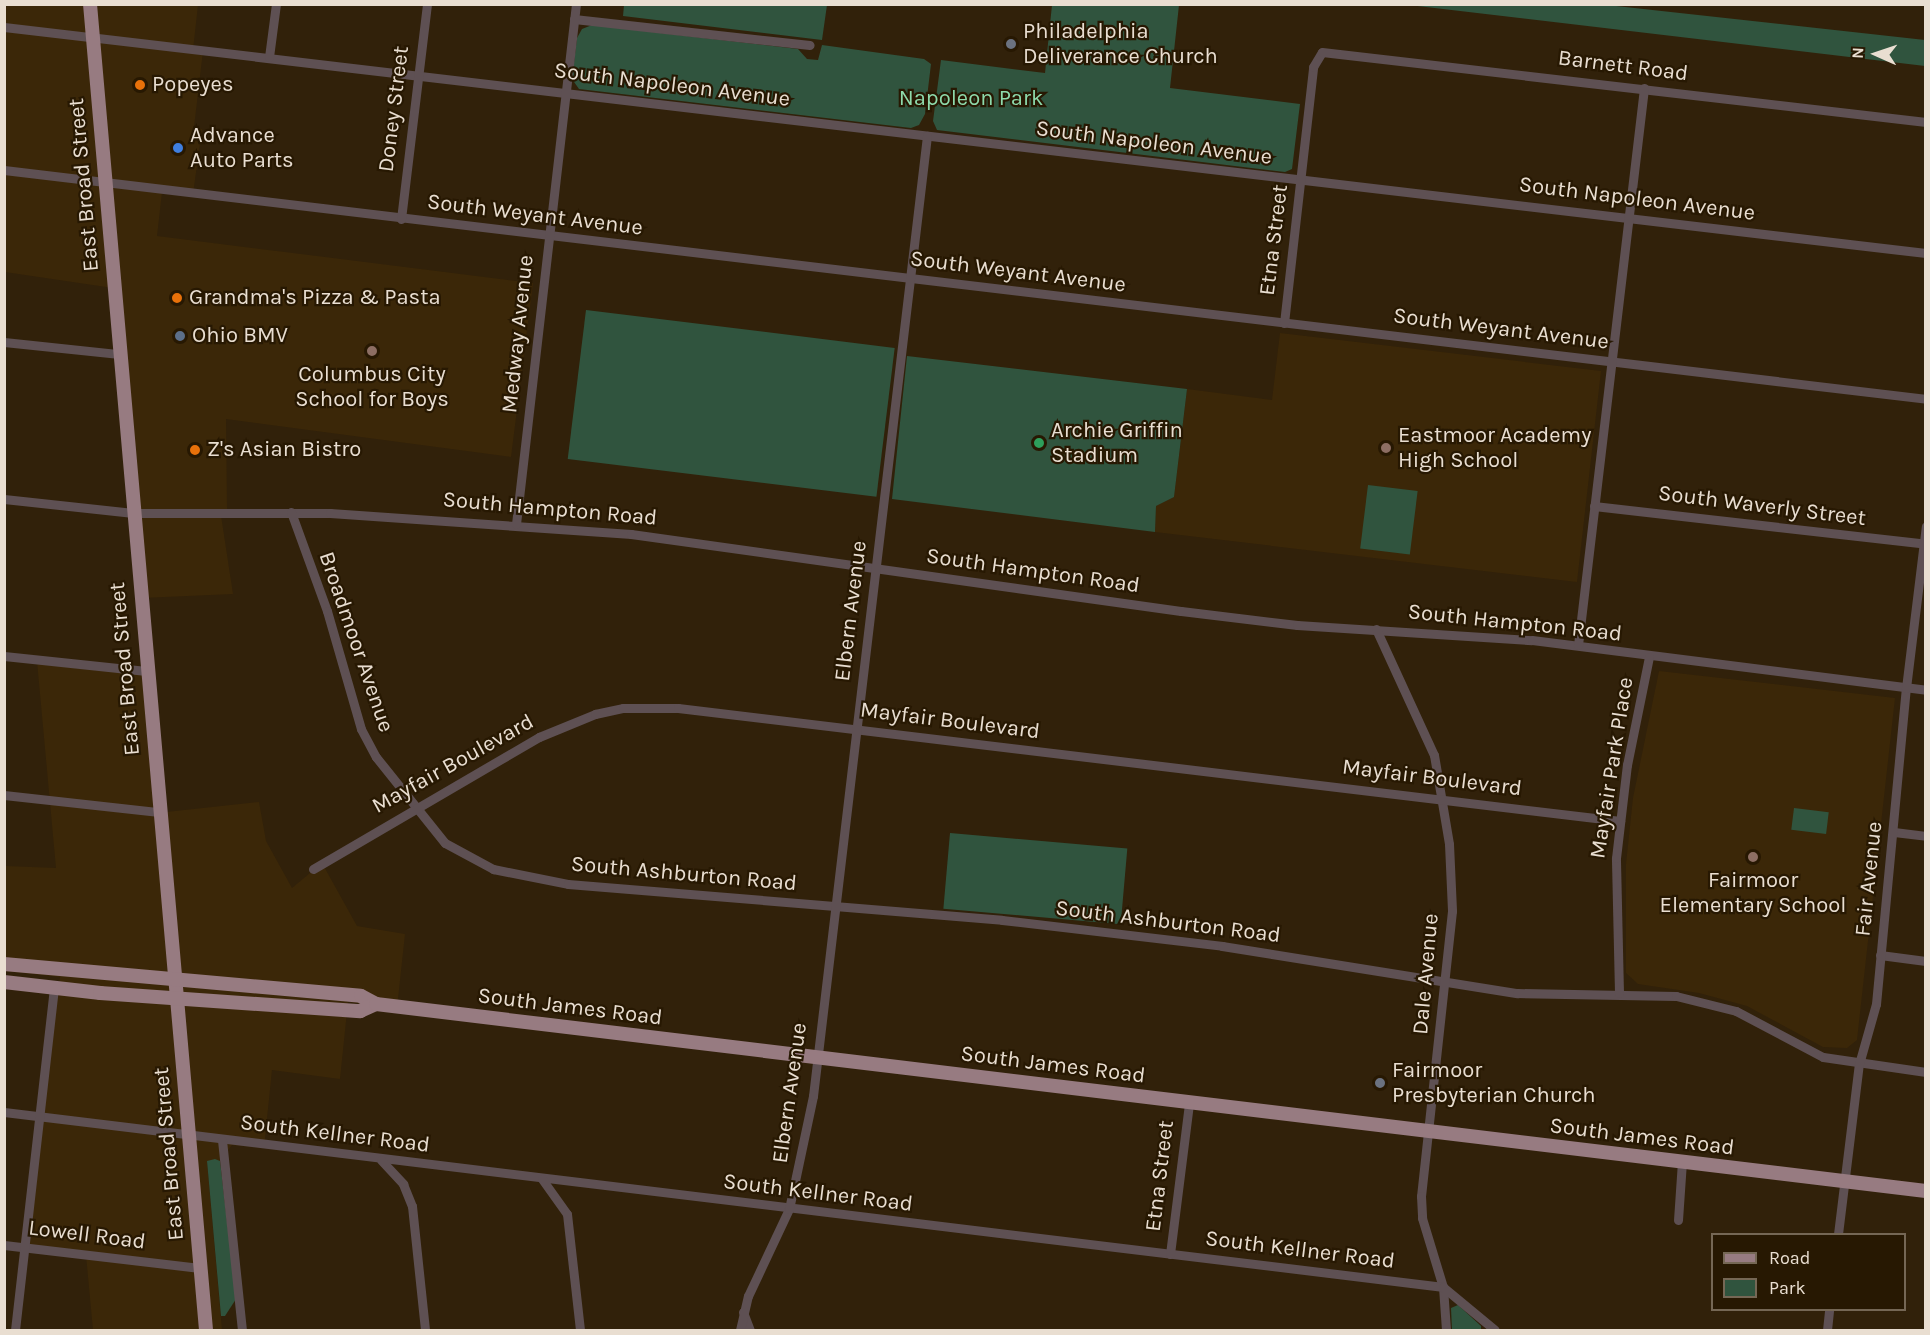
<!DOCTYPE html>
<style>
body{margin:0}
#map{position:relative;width:1930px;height:1335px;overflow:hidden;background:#31210a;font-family:Karla,sans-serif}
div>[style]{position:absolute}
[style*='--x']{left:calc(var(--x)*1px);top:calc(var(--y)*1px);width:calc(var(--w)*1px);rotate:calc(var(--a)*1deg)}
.built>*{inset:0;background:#3b2708}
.green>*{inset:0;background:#30543e;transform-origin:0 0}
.street>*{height:9px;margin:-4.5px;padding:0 4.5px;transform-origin:4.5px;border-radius:4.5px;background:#5e5053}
.primary>*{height:14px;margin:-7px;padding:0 7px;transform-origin:7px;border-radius:7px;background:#977b81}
.dots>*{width:16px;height:16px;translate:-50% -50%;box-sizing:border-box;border:3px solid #271802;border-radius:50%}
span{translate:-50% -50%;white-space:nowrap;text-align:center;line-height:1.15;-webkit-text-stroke:4.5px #271802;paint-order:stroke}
.poi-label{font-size:22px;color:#e9ded1}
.left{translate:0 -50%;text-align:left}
.street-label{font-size:22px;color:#e9ded1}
.park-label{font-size:22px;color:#8edbac}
.frame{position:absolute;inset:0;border:6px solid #e9ded1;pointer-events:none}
.legend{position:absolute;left:1711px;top:1233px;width:195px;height:78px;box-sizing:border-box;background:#271802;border:2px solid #756755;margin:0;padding:8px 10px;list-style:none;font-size:18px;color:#e9ded1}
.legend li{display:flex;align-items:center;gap:12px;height:30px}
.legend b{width:30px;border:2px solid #756755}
.north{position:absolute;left:1846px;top:24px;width:60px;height:60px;-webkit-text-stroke:4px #271802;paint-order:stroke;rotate:273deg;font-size:16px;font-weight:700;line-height:24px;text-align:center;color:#e9ded1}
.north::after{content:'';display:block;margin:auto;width:21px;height:27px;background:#e9ded1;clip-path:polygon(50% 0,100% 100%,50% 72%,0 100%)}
</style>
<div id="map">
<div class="built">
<i style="clip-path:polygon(5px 5px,198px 5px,193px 50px,203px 51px,194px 127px,202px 129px,193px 194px,162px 192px,157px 236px,533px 283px,511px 457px,226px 419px,227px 509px,220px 509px,233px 594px,142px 598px,113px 288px,5px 272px)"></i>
<i style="clip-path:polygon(1280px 333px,1601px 371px,1577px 582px,1155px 532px,1156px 506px,1174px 497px,1187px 389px,1272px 400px)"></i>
<i style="clip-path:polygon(37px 661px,148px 671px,157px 813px,259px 802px,266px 841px,292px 888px,322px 863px,357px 926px,405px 934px,397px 1008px,348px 1002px,340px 1079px,272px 1070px,264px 1148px,232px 1145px,220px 1161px,207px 1161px,222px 1330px,93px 1330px,86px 1255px,20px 1246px,60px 977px,5px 971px,6px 866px,56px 868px)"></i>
<i style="clip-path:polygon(1659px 671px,1895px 698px,1857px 1040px,1847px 1048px,1823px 1047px,1747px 1006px,1699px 993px,1638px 984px,1626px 973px,1626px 864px,1633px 798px)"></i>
</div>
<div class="green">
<i style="clip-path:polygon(624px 5px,624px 4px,827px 5px,822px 40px,623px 16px)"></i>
<i style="clip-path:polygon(1052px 5px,1179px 5px,1170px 88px,1300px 104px,1292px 169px,1285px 172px,937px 130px,933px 121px,941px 60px,1045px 73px)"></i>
<i style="clip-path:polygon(1409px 5px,1607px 5px,1925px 40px,1925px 66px)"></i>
<i style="clip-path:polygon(592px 25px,798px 49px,807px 59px,818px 60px,822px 45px,924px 59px,931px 64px,925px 114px,919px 125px,911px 128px,579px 89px,572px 79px,577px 38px,582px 29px)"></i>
<i style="left:586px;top:310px;width:311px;height:150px;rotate:7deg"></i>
<i style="clip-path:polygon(907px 356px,1187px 389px,1174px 497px,1156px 506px,1155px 532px,892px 499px)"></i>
<i style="left:1368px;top:485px;width:50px;height:64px;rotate:7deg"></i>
<i style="left:1794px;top:808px;width:35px;height:22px;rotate:7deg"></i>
<i style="left:950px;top:833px;width:178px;height:76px;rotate:5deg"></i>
<i style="clip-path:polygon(215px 1159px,220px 1161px,236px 1299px,225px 1316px,221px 1316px,207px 1161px)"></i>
<i style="clip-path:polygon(1458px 1305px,1481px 1326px,1481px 1329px,1452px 1330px,1451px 1308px)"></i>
</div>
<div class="street">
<i style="--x:574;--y:19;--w:237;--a:6.3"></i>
<i style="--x:4;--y:27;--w:1935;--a:6.71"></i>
<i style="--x:269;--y:57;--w:53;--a:-82.5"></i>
<i style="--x:4;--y:170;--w:1936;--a:6.79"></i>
<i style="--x:401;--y:219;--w:217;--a:-83.1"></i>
<i style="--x:1284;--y:323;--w:258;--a:-83.5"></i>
<i style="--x:1313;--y:67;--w:17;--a:-59"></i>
<i style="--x:1322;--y:52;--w:608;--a:6.61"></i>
<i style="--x:4;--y:342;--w:116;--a:6"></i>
<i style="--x:4;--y:499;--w:130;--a:6.2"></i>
<i style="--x:133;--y:513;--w:197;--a:0"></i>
<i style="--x:330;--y:513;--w:302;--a:4"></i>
<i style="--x:631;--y:534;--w:555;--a:7.97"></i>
<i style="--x:1181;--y:611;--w:117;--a:6.9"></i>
<i style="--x:1297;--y:625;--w:235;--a:3.7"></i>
<i style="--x:1532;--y:640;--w:397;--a:7.2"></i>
<i style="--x:1594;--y:506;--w:334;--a:6.5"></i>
<i style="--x:291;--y:512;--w:105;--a:70"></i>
<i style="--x:327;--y:611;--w:123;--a:73.9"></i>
<i style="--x:361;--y:729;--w:32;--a:62"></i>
<i style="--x:376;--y:757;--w:110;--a:51.3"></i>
<i style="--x:445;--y:843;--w:55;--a:28.4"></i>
<i style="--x:493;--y:869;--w:76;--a:11.3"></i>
<i style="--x:568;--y:884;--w:435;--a:4.7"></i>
<i style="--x:1002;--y:920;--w:222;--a:6.7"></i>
<i style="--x:1222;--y:946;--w:299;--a:9.1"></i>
<i style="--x:1517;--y:993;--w:159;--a:1.1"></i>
<i style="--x:1676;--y:996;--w:62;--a:14"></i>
<i style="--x:1736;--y:1011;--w:98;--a:27.9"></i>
<i style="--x:1823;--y:1057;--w:104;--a:8.3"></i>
<i style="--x:516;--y:524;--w:523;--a:-83.42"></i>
<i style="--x:1376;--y:629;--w:139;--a:65.3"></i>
<i style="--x:1434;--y:755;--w:90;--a:80.4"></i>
<i style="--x:1449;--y:844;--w:67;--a:87.4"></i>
<i style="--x:1452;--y:911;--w:287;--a:96.2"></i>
<i style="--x:1421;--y:1196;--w:22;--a:87"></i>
<i style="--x:1422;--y:1218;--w:72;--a:73.1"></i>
<i style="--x:1443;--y:1287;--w:43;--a:86"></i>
<i style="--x:1578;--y:645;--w:561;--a:-83.24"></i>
<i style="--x:4;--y:656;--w:143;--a:6"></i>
<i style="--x:4;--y:795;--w:156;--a:6.3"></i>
<i style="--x:1894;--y:832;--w:32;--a:7"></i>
<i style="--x:313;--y:869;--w:262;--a:-30.3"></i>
<i style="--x:539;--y:737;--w:61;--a:-22.3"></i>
<i style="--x:595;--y:714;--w:29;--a:-12"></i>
<i style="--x:623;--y:708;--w:55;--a:0"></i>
<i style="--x:678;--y:708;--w:949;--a:6.84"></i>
<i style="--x:1880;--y:955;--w:46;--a:7.4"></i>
<i style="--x:1619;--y:993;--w:135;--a:-91.3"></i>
<i style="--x:1616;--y:858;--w:94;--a:-83.3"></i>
<i style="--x:1627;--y:765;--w:110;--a:-78.5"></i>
<i style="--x:4;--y:1112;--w:1450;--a:6.93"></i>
<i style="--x:1443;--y:1287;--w:67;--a:39.6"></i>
<i style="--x:222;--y:1140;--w:191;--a:84"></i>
<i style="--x:381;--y:1160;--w:33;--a:47"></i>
<i style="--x:403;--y:1184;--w:24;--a:68"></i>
<i style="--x:412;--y:1206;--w:125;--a:84"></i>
<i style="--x:542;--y:1179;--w:43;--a:54.5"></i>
<i style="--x:567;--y:1214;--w:117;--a:83.6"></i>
<i style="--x:1678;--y:1220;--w:58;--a:-86.1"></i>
<i style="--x:1838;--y:1234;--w:171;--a:-83"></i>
<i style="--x:1859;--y:1064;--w:62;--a:-74.2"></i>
<i style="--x:1876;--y:1004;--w:317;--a:-84.6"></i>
<i style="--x:1906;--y:688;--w:163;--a:-83"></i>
<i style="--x:4;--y:1245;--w:197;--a:6.7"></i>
<i style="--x:1170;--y:1254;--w:152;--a:-82.8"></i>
<i style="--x:743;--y:1312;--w:19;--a:69"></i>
<i style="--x:15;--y:1330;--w:343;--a:-83.5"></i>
<i style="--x:740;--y:1330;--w:35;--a:-77"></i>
<i style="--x:748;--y:1296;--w:96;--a:-64.8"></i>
<i style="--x:789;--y:1209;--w:116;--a:-78"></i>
<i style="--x:813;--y:1096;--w:967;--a:-83.23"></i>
<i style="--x:1827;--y:1330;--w:20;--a:-84"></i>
</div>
<div class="primary">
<i style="--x:90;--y:4;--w:1331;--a:85"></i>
<i style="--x:4;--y:964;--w:358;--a:5.1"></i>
<i style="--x:361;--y:996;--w:17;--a:28"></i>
<i style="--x:4;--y:982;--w:97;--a:6.5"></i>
<i style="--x:100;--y:993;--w:261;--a:4"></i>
<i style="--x:360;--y:1011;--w:17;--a:-24"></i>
<i style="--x:376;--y:1004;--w:1561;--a:6.88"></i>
</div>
<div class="dots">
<i style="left:1011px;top:44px;background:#6b7280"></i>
<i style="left:140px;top:85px;background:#e8710a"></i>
<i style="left:178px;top:148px;background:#3f7fe0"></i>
<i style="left:177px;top:298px;background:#e8710a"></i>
<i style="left:180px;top:336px;background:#5c6f8a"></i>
<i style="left:372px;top:351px;background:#8d6e63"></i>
<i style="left:1039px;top:443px;background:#2e9e5b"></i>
<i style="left:1386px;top:448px;background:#8d6e63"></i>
<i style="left:195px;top:450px;background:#e8710a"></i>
<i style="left:1753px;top:857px;background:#8d6e63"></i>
<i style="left:1380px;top:1083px;background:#6b7280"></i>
</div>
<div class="poi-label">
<span class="left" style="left:1023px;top:44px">Philadelphia<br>Deliverance Church</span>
<span class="left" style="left:152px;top:85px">Popeyes</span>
<span class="left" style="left:190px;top:148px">Advance<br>Auto Parts</span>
<span class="left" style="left:189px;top:298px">Grandma's Pizza &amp; Pasta</span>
<span class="left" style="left:192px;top:336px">Ohio BMV</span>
<span style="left:372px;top:387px">Columbus City<br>School for Boys</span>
<span class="left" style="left:1051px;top:443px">Archie Griffin<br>Stadium</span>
<span class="left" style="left:1398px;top:448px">Eastmoor Academy<br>High School</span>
<span class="left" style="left:207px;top:450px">Z's Asian Bistro</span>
<span style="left:1753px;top:893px">Fairmoor<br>Elementary School</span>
<span class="left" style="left:1392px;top:1083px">Fairmoor<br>Presbyterian Church</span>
</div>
<div class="street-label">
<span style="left:1623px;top:66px;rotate:7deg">Barnett Road</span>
<span style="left:672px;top:85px;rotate:7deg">South Napoleon Avenue</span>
<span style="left:394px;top:109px;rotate:-83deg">Doney Street</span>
<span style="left:1154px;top:143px;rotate:7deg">South Napoleon Avenue</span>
<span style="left:84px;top:185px;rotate:-95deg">East Broad Street</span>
<span style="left:1637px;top:199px;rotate:7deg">South Napoleon Avenue</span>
<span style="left:535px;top:215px;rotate:7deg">South Weyant Avenue</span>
<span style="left:1274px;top:240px;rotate:-83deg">Etna Street</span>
<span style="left:1018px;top:272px;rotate:7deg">South Weyant Avenue</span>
<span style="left:1501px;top:329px;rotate:7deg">South Weyant Avenue</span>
<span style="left:518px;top:334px;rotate:-84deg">Medway Avenue</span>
<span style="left:1762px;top:506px;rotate:7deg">South Waverly Street</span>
<span style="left:550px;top:509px;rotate:5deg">South Hampton Road</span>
<span style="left:1033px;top:571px;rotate:8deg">South Hampton Road</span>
<span style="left:851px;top:611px;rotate:-83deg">Elbern Avenue</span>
<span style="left:1515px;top:623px;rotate:6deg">South Hampton Road</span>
<span style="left:356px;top:642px;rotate:71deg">Broadmoor Avenue</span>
<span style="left:125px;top:669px;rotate:-95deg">East Broad Street</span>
<span style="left:950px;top:721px;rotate:7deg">Mayfair Boulevard</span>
<span style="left:453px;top:764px;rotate:-29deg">Mayfair Boulevard</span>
<span style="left:1612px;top:768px;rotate:-81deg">Mayfair Park Place</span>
<span style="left:1432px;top:778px;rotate:7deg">Mayfair Boulevard</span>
<span style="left:684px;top:874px;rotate:5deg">South Ashburton Road</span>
<span style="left:1869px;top:879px;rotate:-84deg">Fair Avenue</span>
<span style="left:1168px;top:922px;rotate:7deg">South Ashburton Road</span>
<span style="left:1426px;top:974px;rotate:-85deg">Dale Avenue</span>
<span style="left:570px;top:1007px;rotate:7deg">South James Road</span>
<span style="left:1053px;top:1065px;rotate:7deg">South James Road</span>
<span style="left:790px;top:1093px;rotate:-82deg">Elbern Avenue</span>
<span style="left:335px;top:1134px;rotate:7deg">South Kellner Road</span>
<span style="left:1642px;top:1137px;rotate:7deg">South James Road</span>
<span style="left:169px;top:1154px;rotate:-95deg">East Broad Street</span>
<span style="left:1160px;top:1176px;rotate:-83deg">Etna Street</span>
<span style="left:818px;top:1193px;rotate:7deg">South Kellner Road</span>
<span style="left:87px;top:1235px;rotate:7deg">Lowell Road</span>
<span style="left:1300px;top:1250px;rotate:7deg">South Kellner Road</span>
</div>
<div class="park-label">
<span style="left:971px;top:99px">Napoleon Park</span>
</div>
<div class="frame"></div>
<ul class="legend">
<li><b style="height:8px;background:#977b81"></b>Road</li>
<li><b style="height:16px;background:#30543e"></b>Park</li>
</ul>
<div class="north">N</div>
</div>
